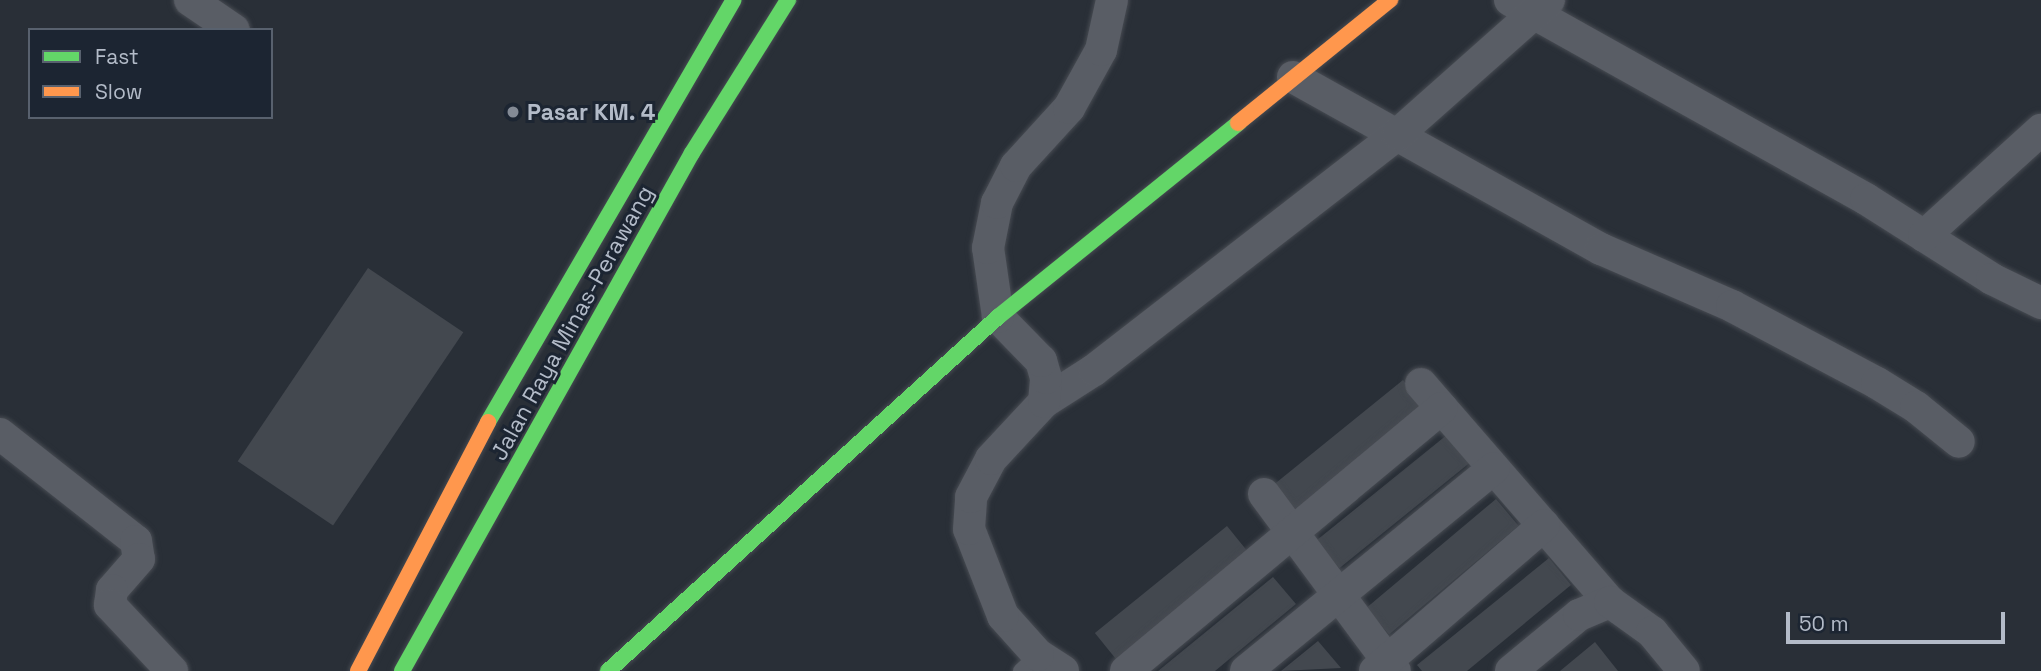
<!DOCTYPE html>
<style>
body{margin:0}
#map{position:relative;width:2041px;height:671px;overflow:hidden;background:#292f37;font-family:"Space Grotesk",sans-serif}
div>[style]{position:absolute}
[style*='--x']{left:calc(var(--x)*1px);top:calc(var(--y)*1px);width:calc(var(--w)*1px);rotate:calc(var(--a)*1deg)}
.building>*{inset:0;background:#43484f;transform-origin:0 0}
.roads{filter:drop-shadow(0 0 2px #474b52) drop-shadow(0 0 2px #474b52)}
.lane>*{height:16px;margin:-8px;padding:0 8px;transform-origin:8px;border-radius:8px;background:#595d65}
.street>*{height:32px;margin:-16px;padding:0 16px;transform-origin:16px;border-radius:16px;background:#595d65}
.fast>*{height:16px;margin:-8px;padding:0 8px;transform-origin:8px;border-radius:8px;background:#63d668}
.slow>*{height:16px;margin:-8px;padding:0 8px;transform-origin:8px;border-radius:8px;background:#ff974d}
.dots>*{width:19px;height:19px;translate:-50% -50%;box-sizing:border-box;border:4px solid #1c2532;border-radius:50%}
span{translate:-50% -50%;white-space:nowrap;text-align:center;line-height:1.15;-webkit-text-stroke:6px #1c2532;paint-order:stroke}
.poi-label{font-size:23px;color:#b3bbc8;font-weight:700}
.left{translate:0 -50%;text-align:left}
.street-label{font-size:23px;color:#b3bbc8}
.legend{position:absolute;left:28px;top:28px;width:245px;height:91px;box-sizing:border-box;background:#1c2532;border:2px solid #58616e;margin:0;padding:9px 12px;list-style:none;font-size:21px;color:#b3bbc8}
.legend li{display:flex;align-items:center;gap:14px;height:35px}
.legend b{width:35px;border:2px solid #58616e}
.scale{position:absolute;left:1786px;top:612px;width:219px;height:32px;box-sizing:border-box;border:4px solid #b3bbc8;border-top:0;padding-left:9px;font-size:21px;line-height:24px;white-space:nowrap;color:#b3bbc8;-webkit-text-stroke:5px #1c2532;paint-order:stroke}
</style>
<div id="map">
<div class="building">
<i style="left:368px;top:268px;width:115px;height:233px;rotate:34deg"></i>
<i style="left:1403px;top:380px;width:36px;height:170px;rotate:51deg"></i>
<i style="left:1448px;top:434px;width:36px;height:169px;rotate:51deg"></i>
<i style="left:1496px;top:499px;width:35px;height:169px;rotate:50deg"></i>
<i style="left:1227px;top:526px;width:36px;height:170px;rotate:51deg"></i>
<i style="clip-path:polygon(1549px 558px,1571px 585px,1467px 671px,1422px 671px,1417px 665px)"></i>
<i style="clip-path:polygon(1273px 577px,1296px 604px,1215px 671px,1158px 671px)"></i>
<i style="clip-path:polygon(1318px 641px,1341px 668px,1281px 671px)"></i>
<i style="clip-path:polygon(1595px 642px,1618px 671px,1560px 671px)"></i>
</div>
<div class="roads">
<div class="lane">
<i style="--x:1021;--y:671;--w:23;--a:-43"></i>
</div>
<div class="street">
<i style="--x:190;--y:0;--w:53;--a:34.3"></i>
<i style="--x:1510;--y:0;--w:408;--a:29.2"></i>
<i style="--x:1866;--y:199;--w:149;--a:32.4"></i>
<i style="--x:1992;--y:279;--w:55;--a:26.1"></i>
<i style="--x:1293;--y:77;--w:353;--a:29.2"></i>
<i style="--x:1601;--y:249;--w:143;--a:23.5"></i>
<i style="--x:1732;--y:306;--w:164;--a:28"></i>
<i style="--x:1877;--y:383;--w:46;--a:31.6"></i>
<i style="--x:1916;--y:407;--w:55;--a:39.1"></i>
<i style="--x:1924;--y:236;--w:158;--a:-42.2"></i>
<i style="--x:1421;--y:384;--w:289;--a:49.1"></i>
<i style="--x:1044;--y:402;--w:59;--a:-32.6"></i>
<i style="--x:1094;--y:370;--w:385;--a:-37.8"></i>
<i style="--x:1398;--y:134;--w:202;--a:-41.6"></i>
<i style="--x:0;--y:434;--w:173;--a:38.2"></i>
<i style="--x:136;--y:541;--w:18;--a:81"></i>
<i style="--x:139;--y:559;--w:41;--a:131.1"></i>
<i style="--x:112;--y:590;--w:15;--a:98"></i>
<i style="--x:110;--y:605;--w:91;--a:46.8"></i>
<i style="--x:1264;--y:494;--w:220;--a:53.5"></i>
<i style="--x:1063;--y:671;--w:30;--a:-147"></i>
<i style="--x:1038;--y:655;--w:52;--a:-131.9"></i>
<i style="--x:1003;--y:616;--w:93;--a:-111.3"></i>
<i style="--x:969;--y:529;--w:32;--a:-86"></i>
<i style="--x:971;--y:497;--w:43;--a:-62.2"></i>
<i style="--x:991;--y:459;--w:78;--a:-47.1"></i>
<i style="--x:1044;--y:402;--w:24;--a:-85"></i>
<i style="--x:1046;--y:378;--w:18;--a:-106"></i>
<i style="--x:1041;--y:361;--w:62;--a:-134.3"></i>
<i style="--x:998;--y:317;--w:70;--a:-98.2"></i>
<i style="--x:988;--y:248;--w:46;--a:-78.7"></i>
<i style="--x:997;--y:203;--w:42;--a:-62.8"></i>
<i style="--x:1016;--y:166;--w:79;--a:-47.6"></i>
<i style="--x:1069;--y:108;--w:66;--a:-61.1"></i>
<i style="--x:1101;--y:50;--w:51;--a:-77.6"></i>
<i style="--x:1126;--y:671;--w:411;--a:-39.8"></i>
<i style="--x:1246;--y:671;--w:320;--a:-39.3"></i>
<i style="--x:1375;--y:671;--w:223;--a:-40.8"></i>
<i style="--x:1511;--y:671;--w:88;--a:-39.5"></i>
<i style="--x:1579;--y:615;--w:34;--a:-23"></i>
<i style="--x:1610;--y:602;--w:52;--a:35.5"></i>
<i style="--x:1652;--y:632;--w:50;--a:50.6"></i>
</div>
<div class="fast">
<i style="--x:488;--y:422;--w:488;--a:-59.8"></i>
<i style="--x:402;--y:671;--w:594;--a:-60.76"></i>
<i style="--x:692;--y:153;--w:181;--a:-57.9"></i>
<i style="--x:608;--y:671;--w:527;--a:-42.23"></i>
<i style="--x:998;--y:317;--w:309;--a:-38.9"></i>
</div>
<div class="slow">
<i style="--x:1238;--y:123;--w:196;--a:-39"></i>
<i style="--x:358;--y:671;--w:281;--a:-62.4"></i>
</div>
</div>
<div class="dots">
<i style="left:513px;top:112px;background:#838a95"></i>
</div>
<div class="poi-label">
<span class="left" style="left:527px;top:112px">Pasar KM. 4</span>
</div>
<div class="street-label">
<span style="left:572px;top:323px;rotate:-61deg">Jalan Raya Minas-Perawang</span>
</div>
<ul class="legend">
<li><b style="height:9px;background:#63d668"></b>Fast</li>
<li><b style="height:9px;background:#ff974d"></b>Slow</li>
</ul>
<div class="scale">50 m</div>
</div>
